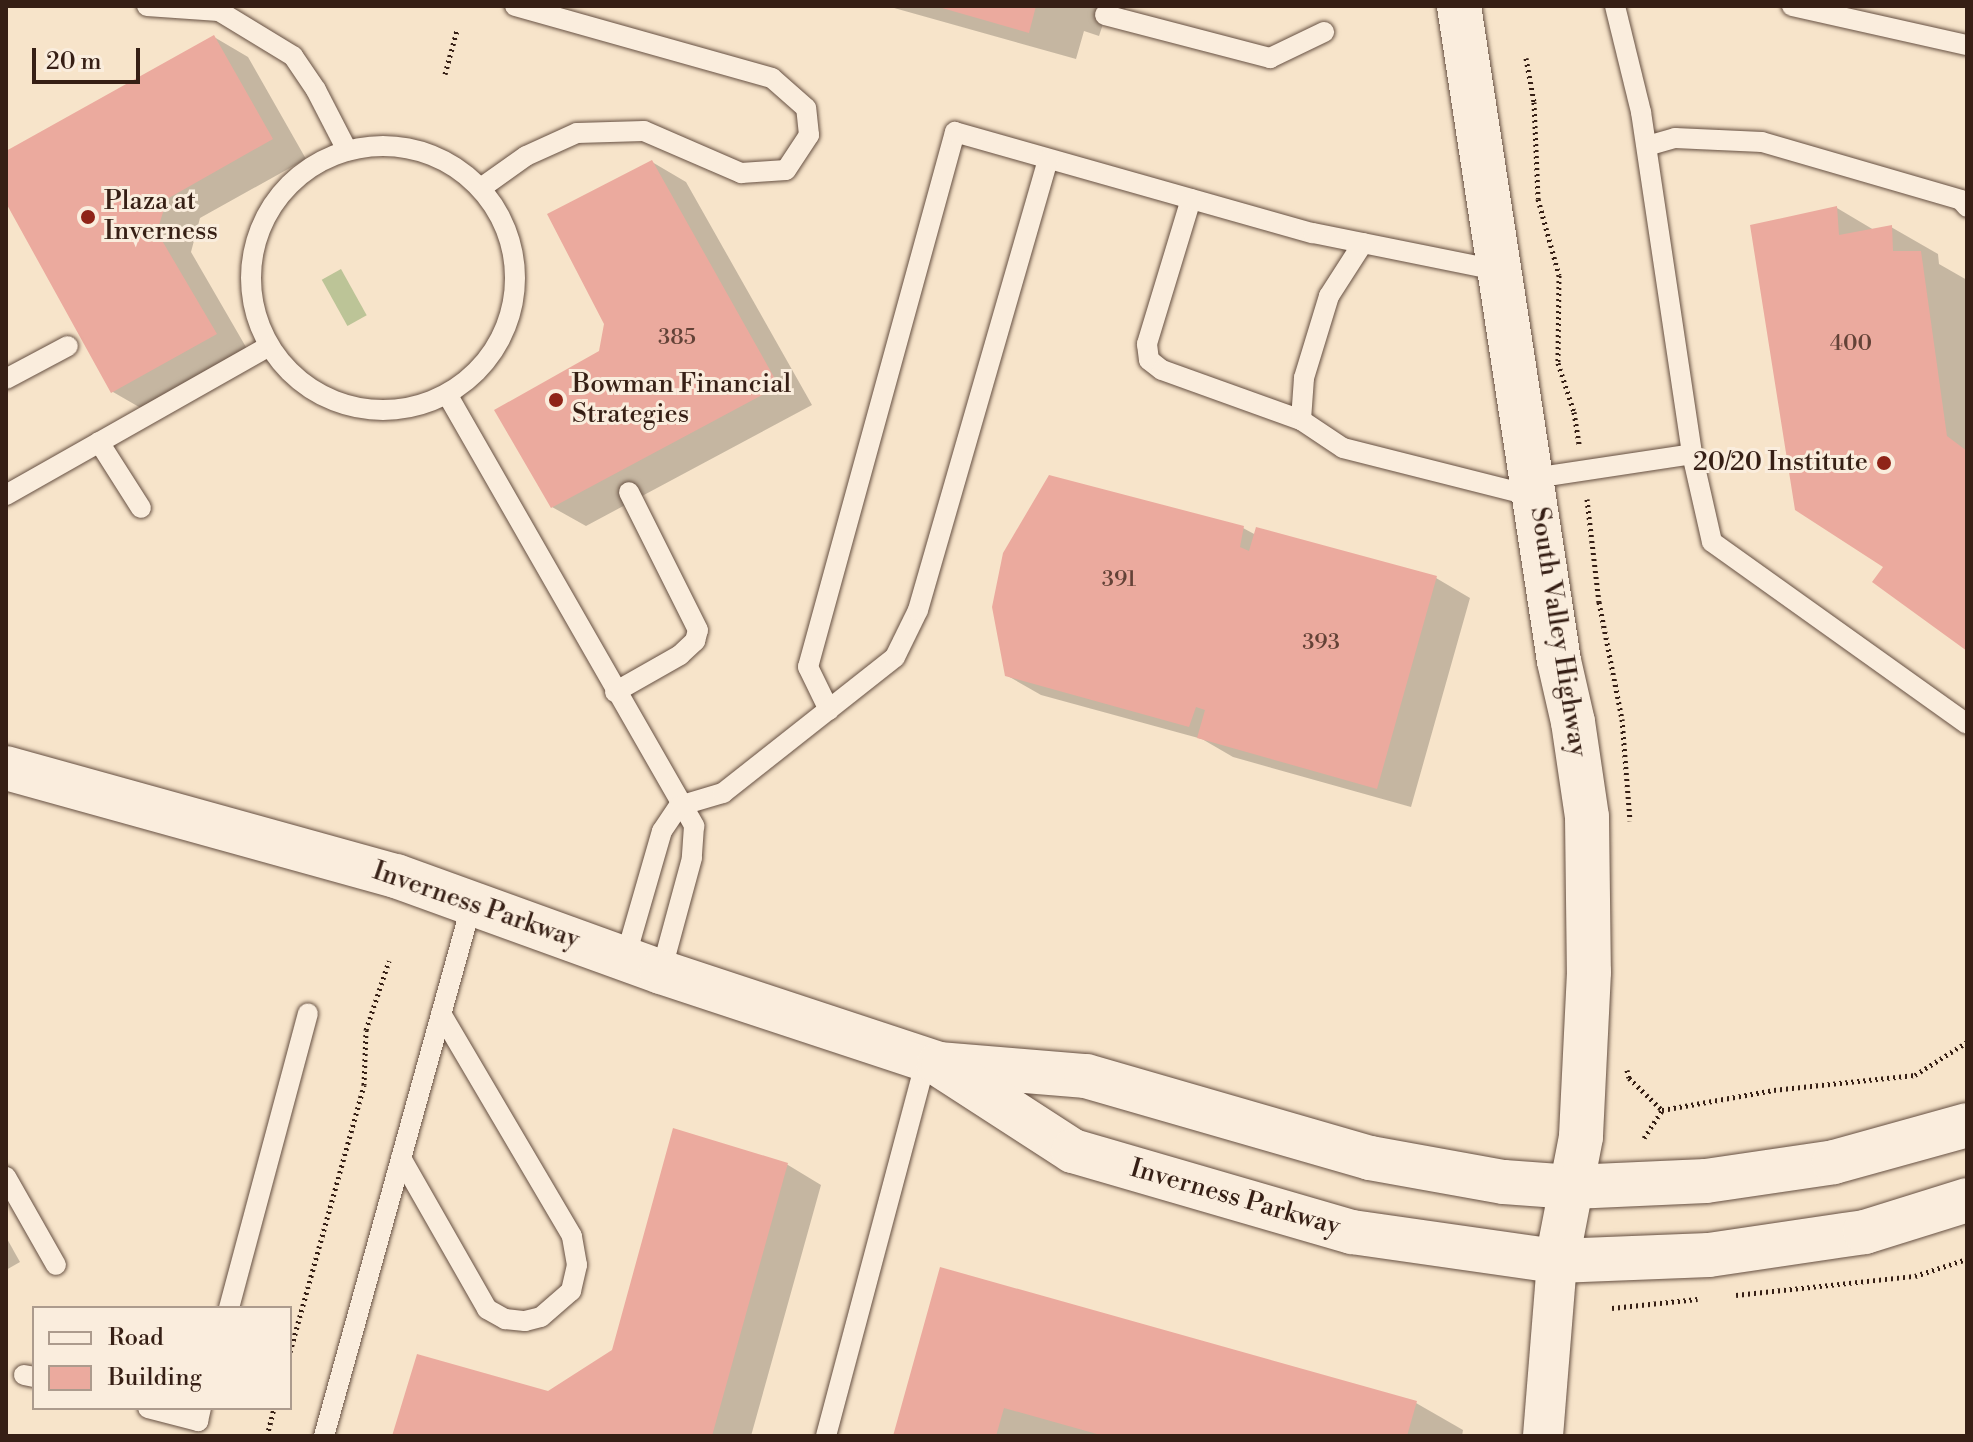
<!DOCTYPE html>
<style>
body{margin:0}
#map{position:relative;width:1973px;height:1442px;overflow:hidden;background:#f7e4ca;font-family:"Libre Bodoni",serif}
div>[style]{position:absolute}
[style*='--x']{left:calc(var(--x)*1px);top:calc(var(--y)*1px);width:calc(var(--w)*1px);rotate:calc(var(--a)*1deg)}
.green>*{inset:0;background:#bcc497;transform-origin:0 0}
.shadow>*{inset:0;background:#0003}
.building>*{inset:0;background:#ebaa9e}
.path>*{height:5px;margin-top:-2.5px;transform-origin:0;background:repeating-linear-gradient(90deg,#361f15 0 2px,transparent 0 6px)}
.roads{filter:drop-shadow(0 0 2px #665042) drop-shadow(0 0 2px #665042)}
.lane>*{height:20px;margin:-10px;padding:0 10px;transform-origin:10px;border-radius:10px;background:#faeddd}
.lane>.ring{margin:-10px;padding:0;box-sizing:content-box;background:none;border:20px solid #faeddd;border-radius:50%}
.street>*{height:40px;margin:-20px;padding:0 20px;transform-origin:20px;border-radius:20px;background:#faeddd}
.secondary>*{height:44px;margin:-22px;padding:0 22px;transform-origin:22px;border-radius:22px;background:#faeddd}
.dots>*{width:22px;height:22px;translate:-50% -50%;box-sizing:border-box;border:4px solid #faeddd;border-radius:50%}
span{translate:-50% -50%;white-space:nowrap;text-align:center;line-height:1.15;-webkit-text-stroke:6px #faeddd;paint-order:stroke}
.number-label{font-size:22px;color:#634237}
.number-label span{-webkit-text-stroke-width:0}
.poi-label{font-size:26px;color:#361f15}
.left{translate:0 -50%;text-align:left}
.right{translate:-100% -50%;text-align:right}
.street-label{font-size:26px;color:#361f15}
.frame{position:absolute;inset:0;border:8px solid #361f15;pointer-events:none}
.legend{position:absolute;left:32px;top:1306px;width:260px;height:104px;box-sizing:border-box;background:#faeddd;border:2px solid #ac9b8d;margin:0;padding:10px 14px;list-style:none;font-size:24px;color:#361f15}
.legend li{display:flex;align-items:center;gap:16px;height:40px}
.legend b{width:40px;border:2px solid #ac9b8d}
.scale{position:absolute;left:32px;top:48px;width:108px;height:36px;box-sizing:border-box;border:4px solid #361f15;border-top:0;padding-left:10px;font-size:24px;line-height:28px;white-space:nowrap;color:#361f15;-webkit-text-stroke:6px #faeddd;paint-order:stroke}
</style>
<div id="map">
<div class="green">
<i style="left:341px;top:269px;width:53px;height:22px;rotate:61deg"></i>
</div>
<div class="shadow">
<i style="clip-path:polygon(887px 6px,1126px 6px,1120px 29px,1103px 24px,1099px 36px,1084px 31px,1076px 59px)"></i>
<i style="clip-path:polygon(214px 37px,248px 57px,306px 159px,200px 218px,191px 252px,250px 354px,146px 411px,113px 392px,6px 199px,6px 154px)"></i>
<i style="clip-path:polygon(652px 162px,686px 182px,812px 405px,586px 526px,552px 507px,600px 353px)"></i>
<i style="clip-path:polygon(1837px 208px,1874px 230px,1891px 227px,1938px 254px,1939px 264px,1967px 280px,1967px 648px,1886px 566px,1797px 509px)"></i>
<i style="clip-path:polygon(1243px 528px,1256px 535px,1258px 529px,1436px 578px,1470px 598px,1411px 807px,1233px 757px,1202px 739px,1041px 695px,1006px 675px)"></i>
<i style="clip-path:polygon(674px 1130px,788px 1165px,821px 1185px,751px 1436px,395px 1436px,549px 1394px,614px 1351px)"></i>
<i style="clip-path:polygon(6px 1237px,20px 1262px,6px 1270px)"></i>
<i style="clip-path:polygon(942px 1269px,1416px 1403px,1463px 1430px,1462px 1436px,895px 1436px)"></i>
</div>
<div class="building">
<i style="clip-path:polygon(935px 6px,1036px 6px,1029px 33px)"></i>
<i style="clip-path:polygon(214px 35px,273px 139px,167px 199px,157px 232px,217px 334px,111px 393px,6px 203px,6px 151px)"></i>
<i style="clip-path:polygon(652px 160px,779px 386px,551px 508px,494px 410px,599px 351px,604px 324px,547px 214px)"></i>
<i style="clip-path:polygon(1837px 206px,1839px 235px,1892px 225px,1893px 251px,1921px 251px,1947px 436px,1967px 451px,1967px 651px,1872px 582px,1883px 567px,1795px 510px,1750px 225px)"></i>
<i style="clip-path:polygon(1049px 475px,1244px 526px,1240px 547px,1249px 551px,1256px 527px,1437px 576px,1377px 789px,1197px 738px,1205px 710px,1196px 707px,1189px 727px,1005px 676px,992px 607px,1003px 553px)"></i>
<i style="clip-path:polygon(673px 1128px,788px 1163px,712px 1436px,392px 1436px,417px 1354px,548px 1391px,612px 1350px)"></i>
<i style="clip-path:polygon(940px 1267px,1417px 1401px,1407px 1436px,1104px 1436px,1004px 1408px,996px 1436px,893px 1436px)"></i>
</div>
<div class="path">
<i style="--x:1526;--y:58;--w:45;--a:79.7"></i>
<i style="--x:1534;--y:102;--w:97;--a:87.6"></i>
<i style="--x:1538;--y:199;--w:79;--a:74.6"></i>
<i style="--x:1559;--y:275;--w:88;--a:90.7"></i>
<i style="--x:1558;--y:363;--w:52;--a:71.9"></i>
<i style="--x:1574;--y:412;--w:33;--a:81"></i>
<i style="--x:445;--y:74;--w:46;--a:-74.7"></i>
<i style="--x:1587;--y:499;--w:104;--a:83.4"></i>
<i style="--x:1599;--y:602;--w:119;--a:78.9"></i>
<i style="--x:1622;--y:719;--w:102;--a:85.5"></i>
<i style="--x:1627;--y:1070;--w:8;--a:76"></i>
<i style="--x:1629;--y:1078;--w:46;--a:44.1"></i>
<i style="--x:1644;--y:1138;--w:33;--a:-57"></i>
<i style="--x:1662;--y:1110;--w:114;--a:-10.1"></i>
<i style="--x:1774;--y:1090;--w:142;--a:-6.1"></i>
<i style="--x:1915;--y:1075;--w:62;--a:-32.4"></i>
<i style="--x:1736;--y:1295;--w:180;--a:-6.1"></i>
<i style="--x:1915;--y:1276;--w:55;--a:-18.1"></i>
<i style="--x:1612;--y:1308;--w:86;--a:-6"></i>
<i style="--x:290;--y:1352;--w:277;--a:-74.5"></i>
<i style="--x:364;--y:1085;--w:55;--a:-87.9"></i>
<i style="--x:366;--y:1030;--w:73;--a:-71.6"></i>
<i style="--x:267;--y:1436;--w:29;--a:-76"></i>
</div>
<div class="roads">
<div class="lane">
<i style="--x:147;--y:6;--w:72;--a:4"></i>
<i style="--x:219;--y:11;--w:87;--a:31.3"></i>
<i style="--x:293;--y:56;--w:41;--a:55.9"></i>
<i style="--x:316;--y:90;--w:68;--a:62.7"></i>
<i style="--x:1615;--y:6;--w:109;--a:76.2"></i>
<i style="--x:1641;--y:112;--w:346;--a:81.5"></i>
<i style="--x:1692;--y:454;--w:90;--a:77.2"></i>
<i style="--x:1712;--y:542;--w:313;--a:35.5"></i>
<i style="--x:1792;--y:6;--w:179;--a:12.6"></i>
<i style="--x:1105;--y:15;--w:171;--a:14.6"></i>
<i style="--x:1270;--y:58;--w:60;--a:-25.7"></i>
<i style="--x:1647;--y:146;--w:29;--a:-16"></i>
<i style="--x:1675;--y:138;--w:87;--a:2.6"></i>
<i style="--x:1762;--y:142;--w:207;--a:16.2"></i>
<i style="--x:1961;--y:200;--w:9;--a:49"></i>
<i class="ring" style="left:251px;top:146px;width:244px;height:244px"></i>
<i style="--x:481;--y:188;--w:55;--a:-35.4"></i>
<i style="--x:526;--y:156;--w:56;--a:-24.3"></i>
<i style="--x:577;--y:133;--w:67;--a:-1.7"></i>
<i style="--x:644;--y:131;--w:106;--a:23.4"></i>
<i style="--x:741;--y:173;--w:45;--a:-3.8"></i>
<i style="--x:786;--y:170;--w:42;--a:-56.7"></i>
<i style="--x:809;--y:135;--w:27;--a:-96"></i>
<i style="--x:806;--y:108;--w:45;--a:-138.6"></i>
<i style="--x:772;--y:78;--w:267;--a:-164.3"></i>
<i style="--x:1191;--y:199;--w:152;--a:106.9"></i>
<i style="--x:1147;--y:344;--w:16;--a:83"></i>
<i style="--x:1149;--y:360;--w:16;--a:38"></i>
<i style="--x:1162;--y:370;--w:148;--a:19.8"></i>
<i style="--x:1363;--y:243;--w:63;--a:122.7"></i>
<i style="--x:1329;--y:296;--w:86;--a:107"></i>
<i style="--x:1304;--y:378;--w:42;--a:94.1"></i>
<i style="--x:1301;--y:420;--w:50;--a:33.7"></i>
<i style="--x:1343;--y:448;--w:199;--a:14.2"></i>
<i style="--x:6;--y:379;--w:70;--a:-28"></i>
<i style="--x:447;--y:394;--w:498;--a:60.2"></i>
<i style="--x:694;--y:826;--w:32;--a:94"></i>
<i style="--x:692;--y:858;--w:118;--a:105.2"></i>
<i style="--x:99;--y:442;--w:78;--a:57.5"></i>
<i style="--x:1534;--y:478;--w:160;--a:-8.6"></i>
<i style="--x:6;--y:495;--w:302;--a:-29.5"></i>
<i style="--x:615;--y:692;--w:75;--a:-29.6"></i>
<i style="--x:680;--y:655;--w:21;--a:-43"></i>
<i style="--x:695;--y:641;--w:11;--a:-75"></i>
<i style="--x:698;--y:630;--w:154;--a:-116.6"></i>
<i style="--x:829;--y:710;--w:48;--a:-116"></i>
<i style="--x:808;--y:667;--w:555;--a:-74.64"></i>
<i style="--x:955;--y:132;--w:372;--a:15.8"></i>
<i style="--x:1313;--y:233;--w:193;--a:11.4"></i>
<i style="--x:625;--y:959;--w:133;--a:-73.9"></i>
<i style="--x:662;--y:831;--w:30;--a:-56"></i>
<i style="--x:679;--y:806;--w:46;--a:-16.5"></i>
<i style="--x:723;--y:793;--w:219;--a:-38.3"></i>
<i style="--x:895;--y:657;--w:52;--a:-63.9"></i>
<i style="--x:918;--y:610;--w:469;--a:-73.9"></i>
<i style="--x:401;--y:1158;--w:174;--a:60.3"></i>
<i style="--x:487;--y:1309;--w:21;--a:29"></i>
<i style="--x:505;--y:1319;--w:20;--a:6"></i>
<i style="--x:525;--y:1321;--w:16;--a:-14"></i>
<i style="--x:541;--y:1317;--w:40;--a:-41"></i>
<i style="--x:571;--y:1291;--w:27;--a:-77"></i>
<i style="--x:577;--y:1265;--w:29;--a:-100"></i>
<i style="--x:572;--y:1236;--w:258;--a:-120.5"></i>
<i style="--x:6;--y:1177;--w:101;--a:60.4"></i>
<i style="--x:229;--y:1308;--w:305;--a:-75"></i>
<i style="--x:24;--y:1375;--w:10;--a:11"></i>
<i style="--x:148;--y:1408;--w:52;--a:14.6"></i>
<i style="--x:198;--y:1421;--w:13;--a:-77"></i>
<i style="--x:324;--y:1436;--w:553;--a:-74.48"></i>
<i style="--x:826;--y:1436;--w:388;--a:-75.1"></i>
</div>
<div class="street">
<i style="--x:1543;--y:1436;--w:176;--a:-85.4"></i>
</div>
<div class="secondary">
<i style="--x:1459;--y:6;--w:663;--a:81.32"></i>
<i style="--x:1559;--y:661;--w:63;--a:77.1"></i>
<i style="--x:1573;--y:722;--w:96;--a:81.6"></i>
<i style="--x:1587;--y:817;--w:155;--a:89.3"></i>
<i style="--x:1589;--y:972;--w:165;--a:92.8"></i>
<i style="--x:1581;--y:1137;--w:126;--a:101"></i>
<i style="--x:6;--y:768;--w:405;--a:15.5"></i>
<i style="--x:396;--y:876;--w:282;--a:19.9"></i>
<i style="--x:661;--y:972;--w:293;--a:18.3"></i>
<i style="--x:939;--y:1064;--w:147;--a:4.7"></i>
<i style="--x:1086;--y:1076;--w:296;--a:16.1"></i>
<i style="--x:1370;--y:1158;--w:136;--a:10.2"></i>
<i style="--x:1504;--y:1182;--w:68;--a:4.2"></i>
<i style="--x:1572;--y:1187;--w:134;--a:-2.6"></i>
<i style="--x:1706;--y:1181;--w:129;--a:-8.4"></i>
<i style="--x:1834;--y:1162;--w:138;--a:-15.5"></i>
<i style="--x:943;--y:1067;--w:155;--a:32.9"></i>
<i style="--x:1073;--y:1151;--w:291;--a:16.2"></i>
<i style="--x:1352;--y:1232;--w:207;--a:8.1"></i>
<i style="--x:1557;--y:1261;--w:152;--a:-2.3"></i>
<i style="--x:1709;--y:1255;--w:158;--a:-8.4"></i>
<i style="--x:1865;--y:1232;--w:107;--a:-17.4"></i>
</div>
</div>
<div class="dots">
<i style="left:88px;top:217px;background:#8f2418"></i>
<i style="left:556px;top:400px;background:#8f2418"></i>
<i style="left:1884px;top:463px;background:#8f2418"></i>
</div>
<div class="number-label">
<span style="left:677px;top:338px">385</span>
<span style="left:1851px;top:344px">400</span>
<span style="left:1119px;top:580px">391</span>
<span style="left:1321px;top:643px">393</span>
</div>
<div class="poi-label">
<span class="left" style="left:104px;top:217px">Plaza at<br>Inverness</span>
<span class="left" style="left:572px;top:400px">Bowman Financial<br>Strategies</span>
<span class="right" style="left:1868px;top:463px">20/20 Institute</span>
</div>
<div class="street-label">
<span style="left:1558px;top:632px;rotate:81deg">South Valley Highway</span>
<span style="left:476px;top:906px;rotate:19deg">Inverness Parkway</span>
<span style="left:1235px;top:1198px;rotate:16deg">Inverness Parkway</span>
</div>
<div class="frame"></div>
<ul class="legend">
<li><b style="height:10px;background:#faeddd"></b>Road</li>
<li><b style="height:22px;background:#ebaa9e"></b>Building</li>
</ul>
<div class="scale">20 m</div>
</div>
